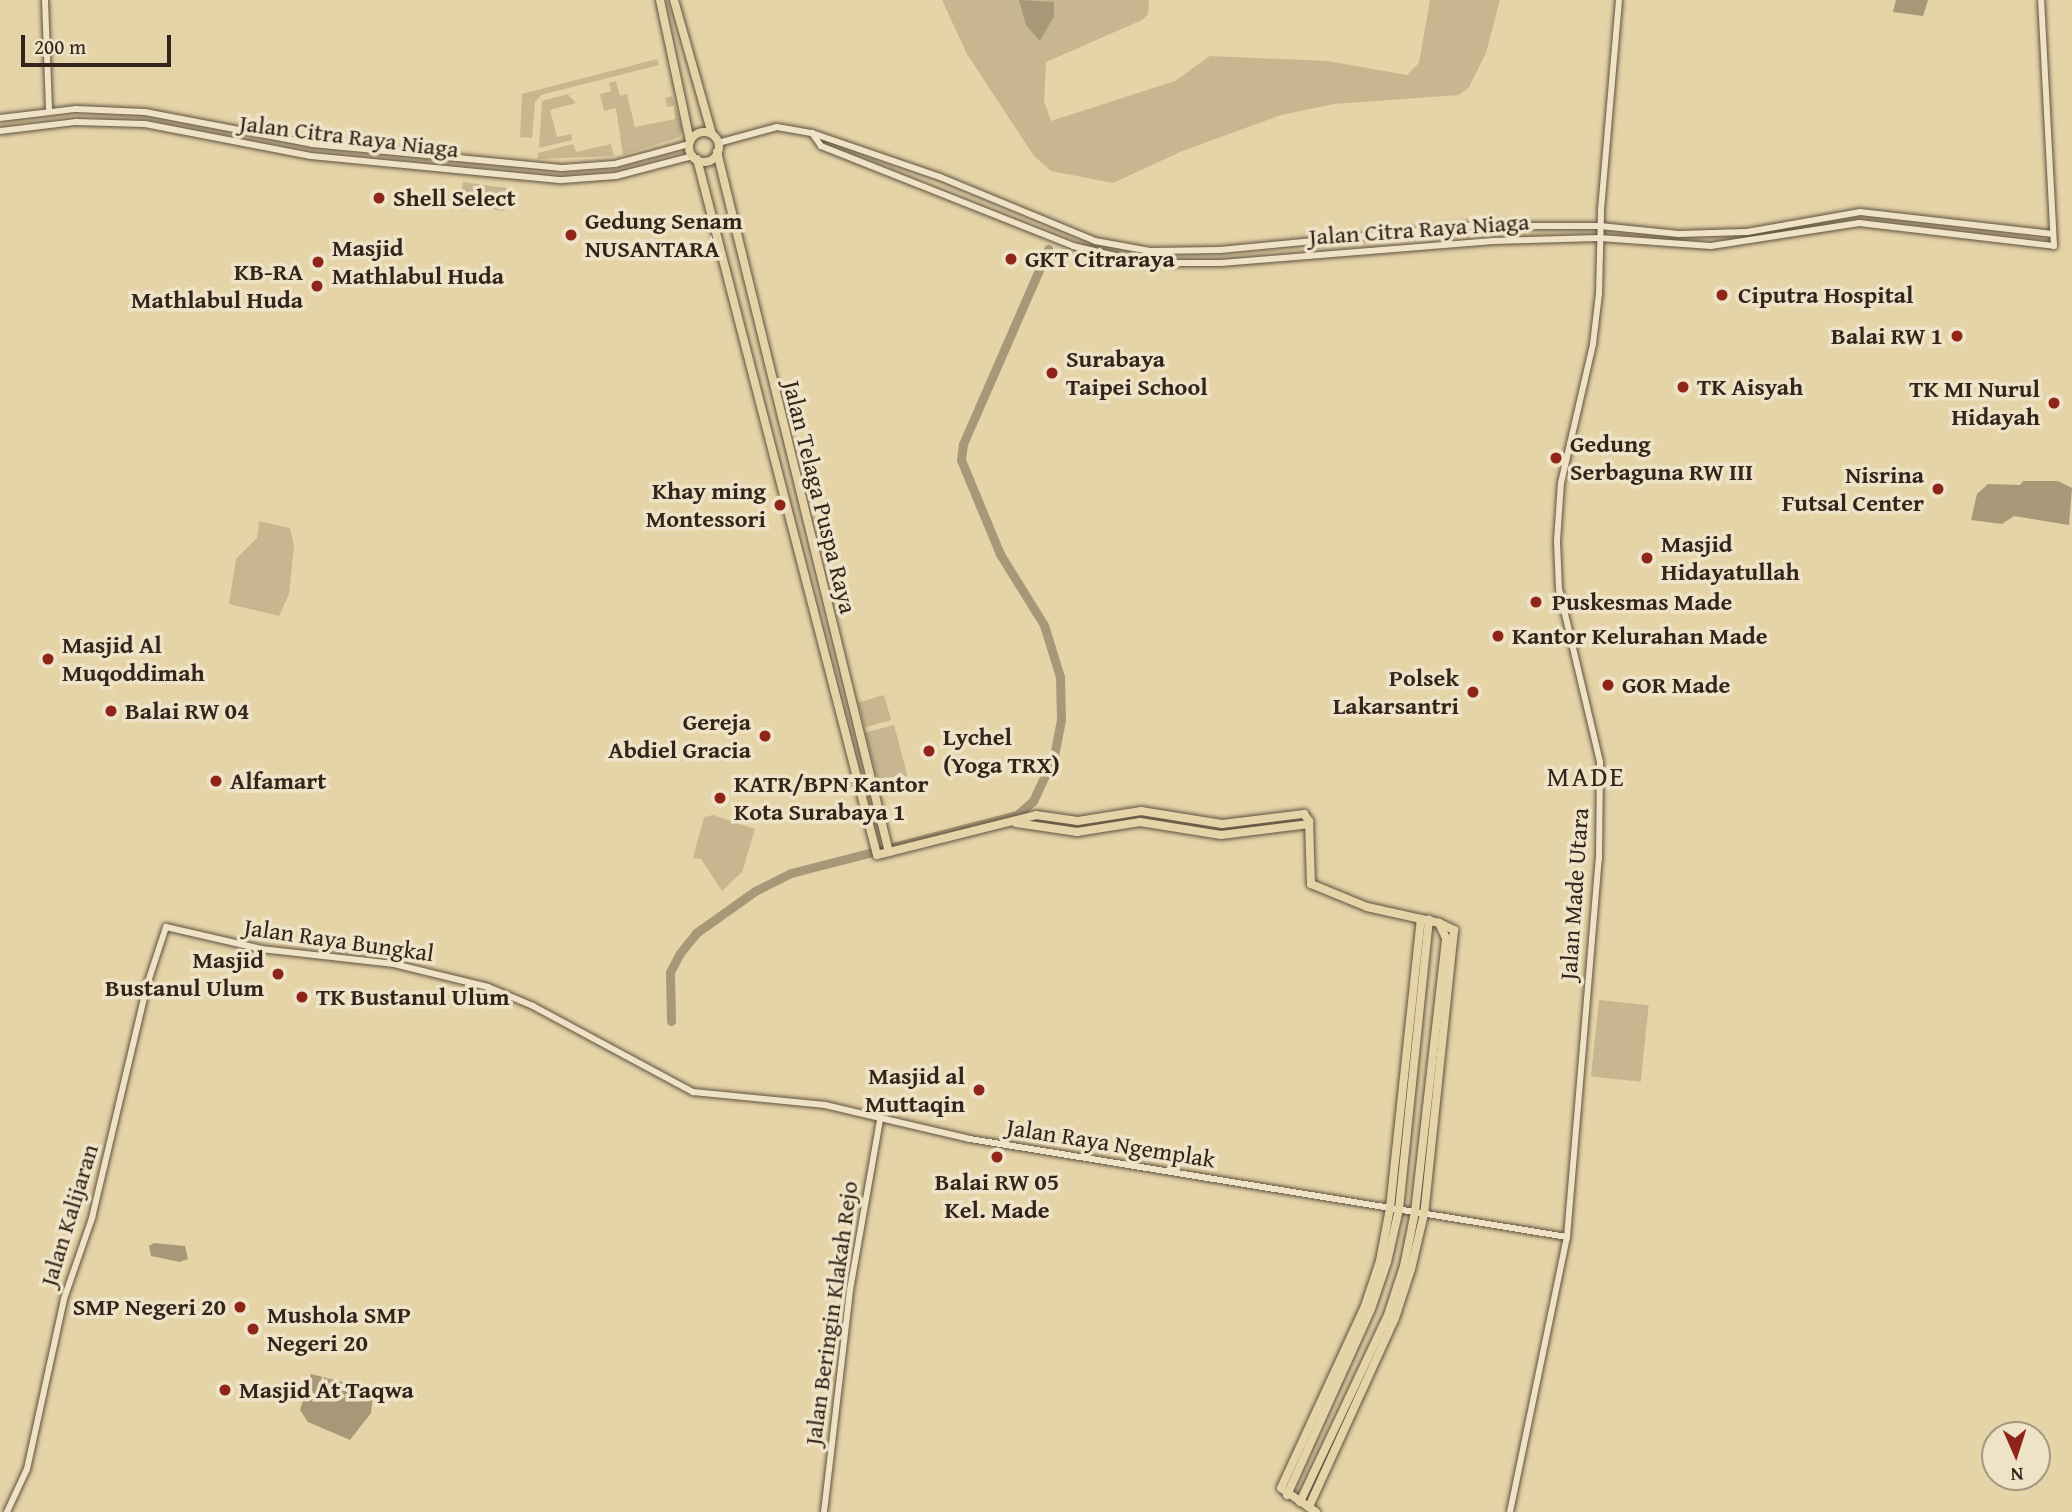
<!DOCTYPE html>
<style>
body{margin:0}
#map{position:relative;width:2072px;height:1512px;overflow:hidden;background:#e5d4a8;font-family:"Gentium Book Plus",serif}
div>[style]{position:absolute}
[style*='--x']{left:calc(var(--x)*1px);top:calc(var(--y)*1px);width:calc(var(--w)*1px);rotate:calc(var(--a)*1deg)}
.green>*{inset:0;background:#c7b690;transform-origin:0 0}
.water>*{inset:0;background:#a89878}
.river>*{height:9px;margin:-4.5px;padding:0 4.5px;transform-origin:4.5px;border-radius:4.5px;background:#a89878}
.roads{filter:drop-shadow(0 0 2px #60503f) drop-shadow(0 0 2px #60503f)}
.minor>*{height:6px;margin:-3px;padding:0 3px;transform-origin:3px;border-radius:3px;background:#eee3c6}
.major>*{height:8px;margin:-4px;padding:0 4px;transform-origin:4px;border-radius:4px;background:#e5d4a8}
.major>.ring{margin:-4px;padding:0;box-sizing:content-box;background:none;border:8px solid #e5d4a8;border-radius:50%}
.dots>*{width:19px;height:19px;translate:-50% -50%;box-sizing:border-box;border:4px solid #eee3c6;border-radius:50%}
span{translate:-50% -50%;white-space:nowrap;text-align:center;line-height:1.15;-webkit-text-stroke:7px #eee3c6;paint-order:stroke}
.street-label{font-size:24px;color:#33241c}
.poi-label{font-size:24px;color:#33241c;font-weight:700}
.left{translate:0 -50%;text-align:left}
.right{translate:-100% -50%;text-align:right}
.quarter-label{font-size:28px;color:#33241c;letter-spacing:2px}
.north{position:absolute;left:1981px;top:1421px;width:70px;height:70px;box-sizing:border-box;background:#eee3c6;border:2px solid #a39782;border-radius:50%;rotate:177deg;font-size:19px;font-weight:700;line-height:28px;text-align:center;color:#33241c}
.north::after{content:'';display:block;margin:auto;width:24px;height:32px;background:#8f2418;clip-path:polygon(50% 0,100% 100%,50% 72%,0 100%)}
.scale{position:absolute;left:21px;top:35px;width:150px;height:32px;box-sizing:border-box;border:4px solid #33241c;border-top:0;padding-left:9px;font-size:21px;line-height:24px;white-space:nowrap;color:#33241c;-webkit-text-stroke:5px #eee3c6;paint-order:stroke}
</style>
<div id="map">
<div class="green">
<i style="clip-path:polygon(942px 0,1149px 0,1148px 14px,1142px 20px,1046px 62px,1044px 101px,1051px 121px,1175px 81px,1210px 56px,1327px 61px,1407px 75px,1419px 63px,1430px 0,1500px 0,1486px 53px,1469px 87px,1459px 95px,1334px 104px,1281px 115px,1180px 152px,1113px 183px,1051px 171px,1034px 156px,967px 54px)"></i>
<i style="clip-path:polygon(657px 59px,659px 65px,541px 95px,535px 102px,532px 138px,520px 137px,522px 94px)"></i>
<i style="clip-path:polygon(616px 81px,620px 96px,627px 94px,635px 127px,675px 119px,674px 106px,667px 107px,665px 98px,672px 96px,682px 128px,680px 137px,623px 155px,616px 108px,604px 111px,600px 94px,611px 91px,609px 83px)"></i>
<i style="clip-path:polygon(576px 92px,568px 95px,576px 103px,550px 110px,557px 137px,571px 134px,572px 140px,539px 148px,542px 101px)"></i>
<i style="clip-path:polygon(573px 144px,576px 152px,611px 144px,614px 156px,538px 159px,538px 153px)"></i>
<i style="left:463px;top:182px;width:44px;height:23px;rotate:8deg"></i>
<i style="clip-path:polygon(259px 521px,290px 528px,294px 546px,289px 594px,279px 616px,229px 604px,236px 559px,257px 538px)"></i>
<i style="left:884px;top:695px;width:26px;height:27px;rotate:74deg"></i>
<i style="left:894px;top:725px;width:52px;height:30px;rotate:75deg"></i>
<i style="clip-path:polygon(713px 815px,755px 829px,742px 872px,722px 891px,701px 859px,693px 858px,704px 817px)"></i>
<i style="left:1599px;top:1000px;width:50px;height:77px;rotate:6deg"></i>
</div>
<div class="water">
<i style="clip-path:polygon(1019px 0,1054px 2px,1054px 16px,1040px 41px,1026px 25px)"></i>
<i style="clip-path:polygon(1896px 0,1928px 0,1923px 16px,1893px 12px)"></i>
<i style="clip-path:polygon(2023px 481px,2058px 481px,2072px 488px,2069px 525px,2014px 516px,2002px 524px,1971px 520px,1977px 494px,1988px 484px,2020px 485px)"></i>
<i style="clip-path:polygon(154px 1243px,185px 1246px,188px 1259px,180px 1262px,151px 1256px,149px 1246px)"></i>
<i style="clip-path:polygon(311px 1374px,367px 1388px,373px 1394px,371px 1413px,350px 1440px,308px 1422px,300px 1410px)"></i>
</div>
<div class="river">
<i style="--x:671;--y:1021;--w:49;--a:-91.2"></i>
<i style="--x:670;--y:972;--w:21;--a:-62"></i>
<i style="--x:680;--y:953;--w:26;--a:-51"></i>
<i style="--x:696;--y:933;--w:72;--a:-35.4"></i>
<i style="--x:755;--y:891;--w:40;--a:-26.6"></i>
<i style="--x:791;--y:873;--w:233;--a:-14.4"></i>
<i style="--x:1017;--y:815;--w:21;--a:-41"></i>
<i style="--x:1033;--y:801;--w:50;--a:-65"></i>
<i style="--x:1054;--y:756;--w:37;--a:-79"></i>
<i style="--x:1061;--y:720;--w:43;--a:-91.3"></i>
<i style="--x:1060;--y:677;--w:54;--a:-107.1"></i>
<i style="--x:1044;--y:625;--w:84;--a:-121.8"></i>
<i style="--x:1000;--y:554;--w:102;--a:-112.5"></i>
<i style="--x:961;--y:460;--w:16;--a:-83"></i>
<i style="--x:963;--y:444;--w:213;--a:-66.4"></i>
</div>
<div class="roads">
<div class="minor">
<i style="--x:45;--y:0;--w:110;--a:87.9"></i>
<i style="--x:0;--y:118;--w:77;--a:-6.8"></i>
<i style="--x:76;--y:109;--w:69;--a:2.5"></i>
<i style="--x:145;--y:112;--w:170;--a:10.8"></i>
<i style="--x:312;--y:144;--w:251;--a:5.5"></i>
<i style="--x:562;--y:168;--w:53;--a:-4.3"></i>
<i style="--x:615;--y:164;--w:77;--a:-15.1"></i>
<i style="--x:0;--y:131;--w:77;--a:-6.8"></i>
<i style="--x:76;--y:122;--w:69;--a:1.7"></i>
<i style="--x:145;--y:124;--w:169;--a:10.9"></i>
<i style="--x:311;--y:156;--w:252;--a:5.5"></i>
<i style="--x:562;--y:180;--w:54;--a:-4.2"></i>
<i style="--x:616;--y:176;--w:80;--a:-14.6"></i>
<i style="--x:812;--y:133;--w:16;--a:55"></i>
<i style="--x:821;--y:146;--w:271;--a:21.6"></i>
<i style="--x:1073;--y:246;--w:74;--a:13.3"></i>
<i style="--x:1145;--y:263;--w:76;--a:0"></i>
<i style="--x:1221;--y:263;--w:273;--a:-4.6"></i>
<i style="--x:1493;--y:241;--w:107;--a:-1.6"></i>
<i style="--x:1600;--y:238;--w:111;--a:4.1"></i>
<i style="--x:1711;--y:246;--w:150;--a:-8.8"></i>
<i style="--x:1859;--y:223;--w:196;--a:6.7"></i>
<i style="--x:2054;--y:246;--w:246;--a:-93"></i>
<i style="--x:718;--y:143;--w:61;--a:-15.2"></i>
<i style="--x:777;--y:127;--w:36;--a:10"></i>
<i style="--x:812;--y:133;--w:135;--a:19"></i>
<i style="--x:940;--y:177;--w:168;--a:22.4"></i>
<i style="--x:1095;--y:241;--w:56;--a:10.3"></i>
<i style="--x:1150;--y:251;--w:70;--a:-0.8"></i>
<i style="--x:1220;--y:250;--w:248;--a:-5.5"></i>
<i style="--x:1467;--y:226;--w:133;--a:0"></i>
<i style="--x:1600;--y:226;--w:79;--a:5.8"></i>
<i style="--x:1679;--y:234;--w:68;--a:-1.7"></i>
<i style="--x:1747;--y:232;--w:115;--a:-10"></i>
<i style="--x:1860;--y:212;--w:194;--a:6.5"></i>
<i style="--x:7;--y:1512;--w:47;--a:-65.1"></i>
<i style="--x:27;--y:1469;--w:174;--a:-77.7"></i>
<i style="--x:64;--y:1299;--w:86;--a:-70.9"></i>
<i style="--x:92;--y:1218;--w:243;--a:-76.7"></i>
<i style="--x:148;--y:982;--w:58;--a:-71.9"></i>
<i style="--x:166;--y:927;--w:98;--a:13"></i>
<i style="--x:261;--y:949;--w:134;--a:6.4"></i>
<i style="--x:394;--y:964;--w:97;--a:13.7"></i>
<i style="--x:488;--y:987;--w:49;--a:22.9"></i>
<i style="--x:533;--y:1006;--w:182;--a:28.3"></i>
<i style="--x:693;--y:1092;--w:133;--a:5.6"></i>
<i style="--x:825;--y:1105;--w:149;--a:13.2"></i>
<i style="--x:970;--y:1139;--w:605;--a:9.32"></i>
<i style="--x:824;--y:1512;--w:224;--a:-83.3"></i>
<i style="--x:850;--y:1290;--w:173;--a:-80"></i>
<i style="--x:1510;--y:1512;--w:281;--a:-78.3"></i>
<i style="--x:1567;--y:1237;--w:379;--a:-85.2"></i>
<i style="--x:1599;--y:859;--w:97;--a:-89.4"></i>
<i style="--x:1600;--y:762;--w:178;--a:-103.3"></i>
<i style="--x:1559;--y:589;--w:48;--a:-92.4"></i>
<i style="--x:1557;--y:541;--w:58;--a:-86.1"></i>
<i style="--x:1561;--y:483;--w:143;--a:-77"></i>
<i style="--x:1593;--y:344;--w:50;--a:-83.2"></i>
<i style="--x:1599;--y:294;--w:84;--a:-88.6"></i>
<i style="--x:1601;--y:210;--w:211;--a:-85.1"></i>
</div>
<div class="major">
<i style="--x:660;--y:0;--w:144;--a:78"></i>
<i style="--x:674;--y:0;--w:139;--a:74.2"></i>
<i class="ring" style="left:689px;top:132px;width:22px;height:22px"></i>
<i style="--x:717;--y:152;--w:721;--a:76.2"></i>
<i style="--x:697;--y:159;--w:719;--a:75.5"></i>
<i style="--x:877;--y:855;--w:164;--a:-14.1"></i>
<i style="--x:1036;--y:815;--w:42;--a:8.1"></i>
<i style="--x:1078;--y:821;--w:64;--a:-9"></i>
<i style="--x:1141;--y:811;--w:82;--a:9.1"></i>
<i style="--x:1222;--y:824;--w:83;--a:-7"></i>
<i style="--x:1304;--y:814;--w:9;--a:54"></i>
<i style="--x:1309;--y:821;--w:63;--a:88.2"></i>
<i style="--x:1311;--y:884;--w:61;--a:22.3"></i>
<i style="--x:1367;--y:907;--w:74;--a:12.5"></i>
<i style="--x:1439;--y:923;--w:17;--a:25"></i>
<i style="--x:1454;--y:930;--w:286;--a:96"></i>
<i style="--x:1424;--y:1214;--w:57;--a:103.3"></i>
<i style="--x:1411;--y:1269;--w:52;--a:108.1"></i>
<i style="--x:1395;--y:1318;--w:208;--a:114.5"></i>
<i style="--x:1016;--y:823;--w:62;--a:8.4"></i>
<i style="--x:1077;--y:832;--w:64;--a:-9"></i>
<i style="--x:1140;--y:822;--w:82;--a:9.1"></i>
<i style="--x:1221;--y:835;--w:89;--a:-7.1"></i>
<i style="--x:1287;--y:1495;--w:204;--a:-65.7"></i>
<i style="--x:1371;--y:1309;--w:50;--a:-71.2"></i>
<i style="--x:1387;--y:1262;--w:54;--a:-77.2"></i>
<i style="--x:1399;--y:1209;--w:291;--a:-84.1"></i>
<i style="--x:1300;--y:1502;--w:207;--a:-64.8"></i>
<i style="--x:1388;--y:1315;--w:52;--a:-71.9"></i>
<i style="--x:1404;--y:1266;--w:55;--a:-78.5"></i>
<i style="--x:1415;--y:1212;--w:276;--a:-83.5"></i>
<i style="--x:1446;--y:938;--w:17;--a:-115"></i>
<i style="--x:1316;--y:1512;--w:42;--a:-145.6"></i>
<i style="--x:1281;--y:1488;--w:200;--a:-65.2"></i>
<i style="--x:1365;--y:1306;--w:47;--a:-71.6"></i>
<i style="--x:1380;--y:1261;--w:54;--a:-79.3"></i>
<i style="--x:1390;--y:1208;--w:291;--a:-83.9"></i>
</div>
</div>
<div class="dots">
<i style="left:379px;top:198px;background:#8f2418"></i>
<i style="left:571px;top:235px;background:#8f2418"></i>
<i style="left:1011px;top:259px;background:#8f2418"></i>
<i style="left:318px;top:262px;background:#8f2418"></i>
<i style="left:317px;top:286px;background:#8f2418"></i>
<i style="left:1722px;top:295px;background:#8f2418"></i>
<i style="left:1957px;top:336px;background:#8f2418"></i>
<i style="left:1052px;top:373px;background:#8f2418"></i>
<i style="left:1683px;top:387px;background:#8f2418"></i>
<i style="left:2054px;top:403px;background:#8f2418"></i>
<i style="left:1556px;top:458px;background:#8f2418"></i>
<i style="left:1938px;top:489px;background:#8f2418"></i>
<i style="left:780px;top:505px;background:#8f2418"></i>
<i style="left:1647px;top:558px;background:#8f2418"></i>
<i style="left:1536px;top:602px;background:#8f2418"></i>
<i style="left:1498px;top:636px;background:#8f2418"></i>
<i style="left:48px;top:659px;background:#8f2418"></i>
<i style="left:1608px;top:685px;background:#8f2418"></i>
<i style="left:1473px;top:692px;background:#8f2418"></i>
<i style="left:111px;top:711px;background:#8f2418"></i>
<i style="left:765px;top:736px;background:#8f2418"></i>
<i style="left:929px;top:751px;background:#8f2418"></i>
<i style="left:216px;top:781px;background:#8f2418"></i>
<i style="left:720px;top:798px;background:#8f2418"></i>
<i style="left:278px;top:974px;background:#8f2418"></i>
<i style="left:302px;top:997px;background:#8f2418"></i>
<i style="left:979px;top:1090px;background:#8f2418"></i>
<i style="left:997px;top:1157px;background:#8f2418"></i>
<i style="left:240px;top:1307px;background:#8f2418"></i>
<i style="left:253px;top:1329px;background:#8f2418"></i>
<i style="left:225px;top:1390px;background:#8f2418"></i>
</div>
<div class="street-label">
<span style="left:349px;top:136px;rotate:7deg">Jalan Citra Raya Niaga</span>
<span style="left:1419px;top:229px;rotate:-4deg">Jalan Citra Raya Niaga</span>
<span style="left:820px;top:497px;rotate:76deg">Jalan Telaga Puspa Raya</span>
<span style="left:1574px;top:894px;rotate:-86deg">Jalan Made Utara</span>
<span style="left:339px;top:940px;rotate:8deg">Jalan Raya Bungkal</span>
<span style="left:1111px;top:1143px;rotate:9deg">Jalan Raya Ngemplak</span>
<span style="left:69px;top:1215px;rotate:-73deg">Jalan Kalijaran</span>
<span style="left:831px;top:1313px;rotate:-82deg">Jalan Beringin Klakah Rejo</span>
</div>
<div class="poi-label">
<span class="left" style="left:393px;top:198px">Shell Select</span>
<span class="left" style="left:585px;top:235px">Gedung Senam<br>NUSANTARA</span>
<span class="left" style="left:332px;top:262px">Masjid<br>Mathlabul Huda</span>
<span class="left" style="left:1025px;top:259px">GKT Citraraya</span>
<span class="right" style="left:303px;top:286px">KB-RA<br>Mathlabul Huda</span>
<span class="left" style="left:1738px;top:295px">Ciputra Hospital</span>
<span class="right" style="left:1943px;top:336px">Balai RW 1</span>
<span class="left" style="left:1066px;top:373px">Surabaya<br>Taipei School</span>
<span class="left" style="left:1697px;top:387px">TK Aisyah</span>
<span class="right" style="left:2040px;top:403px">TK MI Nurul<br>Hidayah</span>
<span class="left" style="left:1570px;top:458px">Gedung<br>Serbaguna RW III</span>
<span class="right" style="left:1924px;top:489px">Nisrina<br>Futsal Center</span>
<span class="right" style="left:766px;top:505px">Khay ming<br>Montessori</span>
<span class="left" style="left:1661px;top:558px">Masjid<br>Hidayatullah</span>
<span class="left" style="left:1552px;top:602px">Puskesmas Made</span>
<span class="left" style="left:1512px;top:636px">Kantor Kelurahan Made</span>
<span class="left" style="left:62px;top:659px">Masjid Al<br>Muqoddimah</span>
<span class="right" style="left:1459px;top:692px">Polsek<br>Lakarsantri</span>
<span class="left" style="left:1622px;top:685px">GOR Made</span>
<span class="left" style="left:125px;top:711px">Balai RW 04</span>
<span class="right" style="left:751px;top:736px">Gereja<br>Abdiel Gracia</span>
<span class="left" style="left:943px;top:751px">Lychel<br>(Yoga TRX)</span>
<span class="left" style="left:230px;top:781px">Alfamart</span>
<span class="left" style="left:734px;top:798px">KATR/BPN Kantor<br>Kota Surabaya 1</span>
<span class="right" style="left:264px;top:974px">Masjid<br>Bustanul Ulum</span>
<span class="left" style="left:316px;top:997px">TK Bustanul Ulum</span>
<span class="right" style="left:965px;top:1090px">Masjid al<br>Muttaqin</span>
<span style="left:997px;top:1196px">Balai RW 05<br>Kel. Made</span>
<span class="right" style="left:226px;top:1307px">SMP Negeri 20</span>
<span class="left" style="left:267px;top:1329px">Mushola SMP<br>Negeri 20</span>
<span class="left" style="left:239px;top:1390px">Masjid At Taqwa</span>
</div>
<div class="quarter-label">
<span style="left:1586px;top:776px">MADE</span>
</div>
<div class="north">N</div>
<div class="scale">200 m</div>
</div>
